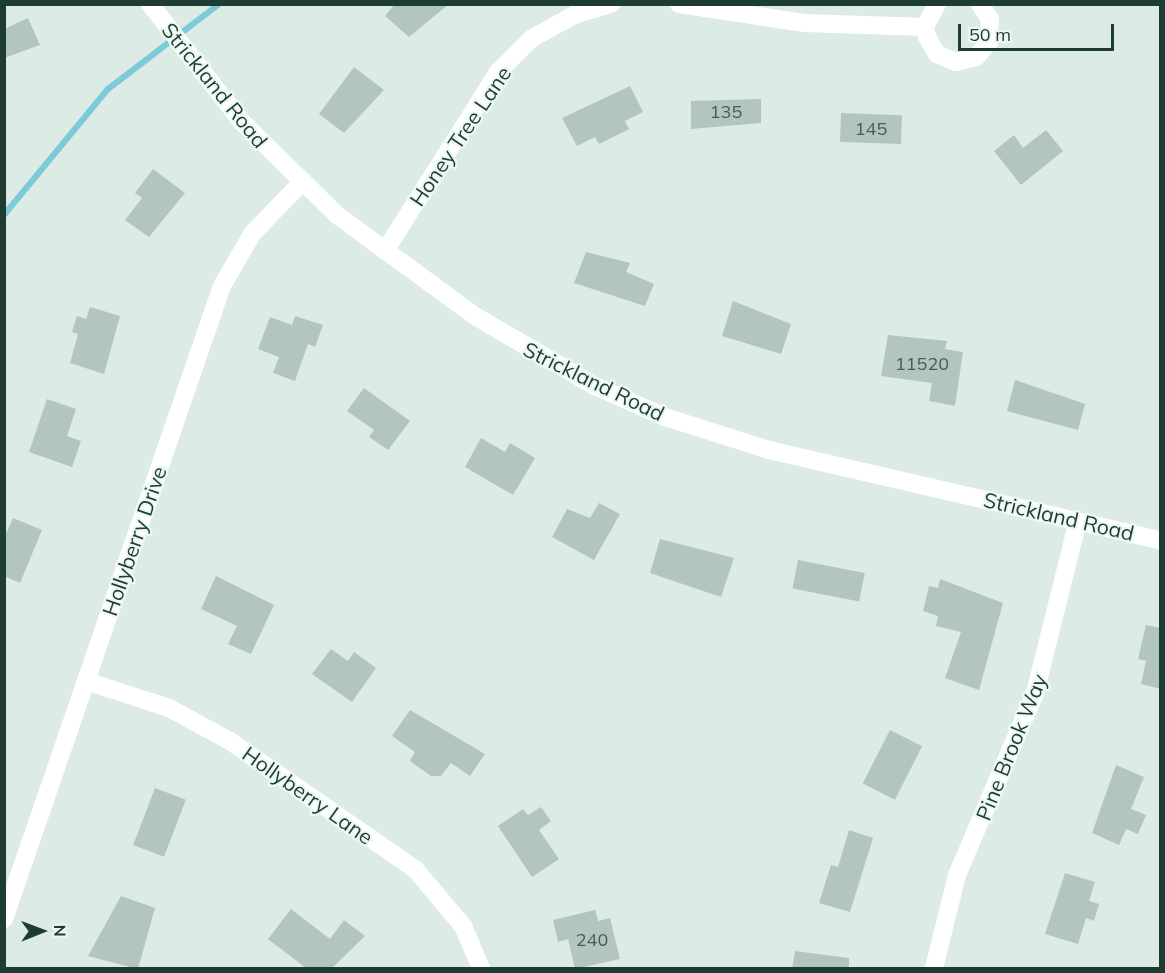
<!DOCTYPE html>
<style>
body{margin:0}
#map{position:relative;width:1165px;height:973px;overflow:hidden;background:#ddebe5;font-family:Mulish,sans-serif}
div>[style]{position:absolute}
[style*='--x']{left:calc(var(--x)*1px);top:calc(var(--y)*1px);width:calc(var(--w)*1px);rotate:calc(var(--a)*1deg)}
.stream>*{height:6px;margin:-3px;padding:0 3px;transform-origin:3px;border-radius:3px;background:#7dcad8}
.building>*{inset:0;background:#b2c6be;transform-origin:0 0}
.street>*{height:18px;margin:-9px;padding:0 9px;transform-origin:9px;border-radius:9px;background:#fff}
span{translate:-50% -50%;white-space:nowrap;text-align:center;line-height:1.15;-webkit-text-stroke:4.5px #eef8f3;paint-order:stroke}
.number-label{font-size:18px;color:#425e56}
.number-label span{-webkit-text-stroke-width:0}
.street-label{font-size:21px;color:#1d3c34}
.frame{position:absolute;inset:0;border:6px solid #1d3c34;pointer-events:none}
.north{position:absolute;left:12px;top:901px;width:60px;height:60px;-webkit-text-stroke:4px #eef8f3;paint-order:stroke;rotate:89deg;font-size:16px;font-weight:700;line-height:24px;text-align:center;color:#1d3c34}
.north::after{content:'';display:block;margin:auto;width:21px;height:27px;background:#1d3c34;clip-path:polygon(50% 0,100% 100%,50% 72%,0 100%)}
.scale{position:absolute;left:958px;top:24px;width:156px;height:27px;box-sizing:border-box;border:3px solid #1d3c34;border-top:0;padding-left:8px;font-size:18px;line-height:21px;white-space:nowrap;color:#1d3c34;-webkit-text-stroke:4px #eef8f3;paint-order:stroke}
</style>
<div id="map">
<div class="stream">
<i style="--x:4;--y:215;--w:163;--a:-50.5"></i>
<i style="--x:108;--y:89;--w:140;--a:-37.4"></i>
</div>
<div class="building">
<i style="clip-path:polygon(395px 4px,449px 4px,409px 37px,385px 16px)"></i>
<i style="clip-path:polygon(28px 18px,40px 45px,4px 58px,4px 29px)"></i>
<i style="clip-path:polygon(354px 67px,384px 90px,344px 133px,319px 114px)"></i>
<i style="clip-path:polygon(630px 86px,643px 112px,625px 121px,629px 129px,599px 144px,595px 137px,577px 146px,562px 118px)"></i>
<i style="clip-path:polygon(761px 99px,761px 123px,691px 129px,691px 101px)"></i>
<i style="left:841px;top:113px;width:61px;height:29px;rotate:2deg"></i>
<i style="clip-path:polygon(1046px 130px,1063px 151px,1021px 185px,994px 151px,1014px 135px,1023px 148px)"></i>
<i style="clip-path:polygon(153px 169px,185px 193px,149px 237px,125px 220px,142px 198px,135px 193px)"></i>
<i style="clip-path:polygon(586px 252px,630px 263px,626px 272px,654px 284px,645px 306px,574px 283px)"></i>
<i style="clip-path:polygon(733px 301px,791px 324px,781px 354px,722px 336px)"></i>
<i style="clip-path:polygon(90px 307px,120px 316px,104px 374px,70px 363px,78px 334px,72px 332px,77px 316px,86px 319px)"></i>
<i style="clip-path:polygon(295px 316px,323px 325px,315px 347px,308px 344px,295px 381px,273px 373px,279px 357px,258px 349px,270px 317px,292px 325px)"></i>
<i style="clip-path:polygon(888px 335px,947px 341px,945px 349px,963px 352px,955px 406px,929px 401px,932px 383px,881px 376px)"></i>
<i style="clip-path:polygon(1015px 380px,1085px 404px,1078px 430px,1007px 411px)"></i>
<i style="clip-path:polygon(364px 388px,410px 421px,388px 450px,369px 437px,374px 430px,347px 411px)"></i>
<i style="clip-path:polygon(47px 399px,76px 409px,67px 436px,81px 441px,72px 467px,29px 452px)"></i>
<i style="clip-path:polygon(481px 438px,505px 452px,510px 443px,535px 458px,513px 495px,465px 467px)"></i>
<i style="clip-path:polygon(599px 503px,620px 514px,594px 560px,552px 537px,567px 509px,590px 518px)"></i>
<i style="clip-path:polygon(13px 518px,42px 530px,20px 583px,4px 576px,4px 538px)"></i>
<i style="clip-path:polygon(660px 539px,734px 558px,721px 597px,650px 573px)"></i>
<i style="left:798px;top:560px;width:68px;height:29px;rotate:11deg"></i>
<i style="clip-path:polygon(216px 576px,274px 605px,251px 654px,228px 644px,237px 626px,201px 609px)"></i>
<i style="clip-path:polygon(940px 579px,1003px 603px,979px 690px,945px 678px,961px 632px,936px 626px,938px 616px,923px 611px,929px 586px,938px 588px)"></i>
<i style="clip-path:polygon(1146px 625px,1161px 628px,1161px 689px,1141px 684px,1146px 661px,1138px 659px)"></i>
<i style="clip-path:polygon(331px 649px,348px 661px,354px 652px,376px 668px,352px 702px,312px 674px)"></i>
<i style="clip-path:polygon(410px 710px,485px 754px,470px 776px,451px 763px,441px 776px,431px 776px,410px 761px,415px 752px,392px 736px)"></i>
<i style="left:890px;top:730px;width:36px;height:60px;rotate:27deg"></i>
<i style="clip-path:polygon(1116px 765px,1144px 777px,1131px 809px,1146px 815px,1138px 834px,1126px 829px,1119px 845px,1092px 833px)"></i>
<i style="left:155px;top:788px;width:33px;height:61px;rotate:21deg"></i>
<i style="clip-path:polygon(541px 807px,551px 821px,539px 830px,559px 859px,532px 877px,498px 826px,523px 809px,528px 815px)"></i>
<i style="clip-path:polygon(849px 830px,873px 838px,850px 912px,819px 903px,831px 865px,838px 867px)"></i>
<i style="clip-path:polygon(1065px 873px,1095px 882px,1089px 901px,1099px 904px,1094px 921px,1086px 918px,1078px 944px,1045px 934px)"></i>
<i style="clip-path:polygon(121px 896px,155px 908px,138px 969px,88px 956px)"></i>
<i style="clip-path:polygon(291px 909px,330px 939px,344px 920px,365px 936px,331px 969px,307px 969px,268px 939px)"></i>
<i style="clip-path:polygon(595px 910px,598px 921px,610px 918px,620px 959px,575px 969px,568px 939px,558px 942px,553px 920px)"></i>
<i style="clip-path:polygon(795px 951px,849px 958px,849px 969px,792px 969px)"></i>
</div>
<div class="street">
<i style="--x:150;--y:4;--w:150;--a:52.1"></i>
<i style="--x:242;--y:122;--w:133;--a:44.4"></i>
<i style="--x:337;--y:215;--w:171;--a:36.2"></i>
<i style="--x:475;--y:316;--w:139;--a:30.3"></i>
<i style="--x:595;--y:386;--w:77;--a:23.9"></i>
<i style="--x:665;--y:417;--w:109;--a:17.6"></i>
<i style="--x:769;--y:450;--w:401;--a:13"></i>
<i style="--x:679;--y:4;--w:126;--a:8.6"></i>
<i style="--x:804;--y:23;--w:121;--a:1.9"></i>
<i style="--x:937;--y:4;--w:26;--a:118"></i>
<i style="--x:925;--y:27;--w:10;--a:79"></i>
<i style="--x:927;--y:37;--w:20;--a:60"></i>
<i style="--x:937;--y:54;--w:21;--a:23"></i>
<i style="--x:956;--y:62;--w:21;--a:-14"></i>
<i style="--x:976;--y:57;--w:20;--a:-49"></i>
<i style="--x:989;--y:42;--w:23;--a:-88"></i>
<i style="--x:990;--y:19;--w:18;--a:-124"></i>
<i style="--x:385;--y:251;--w:212;--a:-57.7"></i>
<i style="--x:498;--y:72;--w:47;--a:-45"></i>
<i style="--x:531;--y:39;--w:49;--a:-29.2"></i>
<i style="--x:574;--y:15;--w:39;--a:-17"></i>
<i style="--x:86;--y:681;--w:87;--a:18"></i>
<i style="--x:169;--y:708;--w:69;--a:28.4"></i>
<i style="--x:230;--y:741;--w:225;--a:34.7"></i>
<i style="--x:415;--y:869;--w:75;--a:49.9"></i>
<i style="--x:463;--y:926;--w:46;--a:66.8"></i>
<i style="--x:4;--y:919;--w:669;--a:-71"></i>
<i style="--x:222;--y:286;--w:60;--a:-60"></i>
<i style="--x:252;--y:234;--w:69;--a:-46.2"></i>
<i style="--x:934;--y:968;--w:96;--a:-76.1"></i>
<i style="--x:957;--y:875;--w:198;--a:-66.8"></i>
<i style="--x:1035;--y:693;--w:177;--a:-76"></i>
</div>
<div class="number-label">
<span style="left:726px;top:112px">135</span>
<span style="left:871px;top:129px">145</span>
<span style="left:922px;top:364px">11520</span>
<span style="left:592px;top:940px">240</span>
</div>
<div class="street-label">
<span style="left:215px;top:85px;rotate:51deg">Strickland Road</span>
<span style="left:460px;top:136px;rotate:-56deg">Honey Tree Lane</span>
<span style="left:594px;top:381px;rotate:26deg">Strickland Road</span>
<span style="left:1059px;top:516px;rotate:13deg">Strickland Road</span>
<span style="left:134px;top:541px;rotate:-71deg">Hollyberry Drive</span>
<span style="left:1011px;top:747px;rotate:-68deg">Pine Brook Way</span>
<span style="left:308px;top:795px;rotate:35deg">Hollyberry Lane</span>
</div>
<div class="frame"></div>
<div class="north">N</div>
<div class="scale">50 m</div>
</div>
